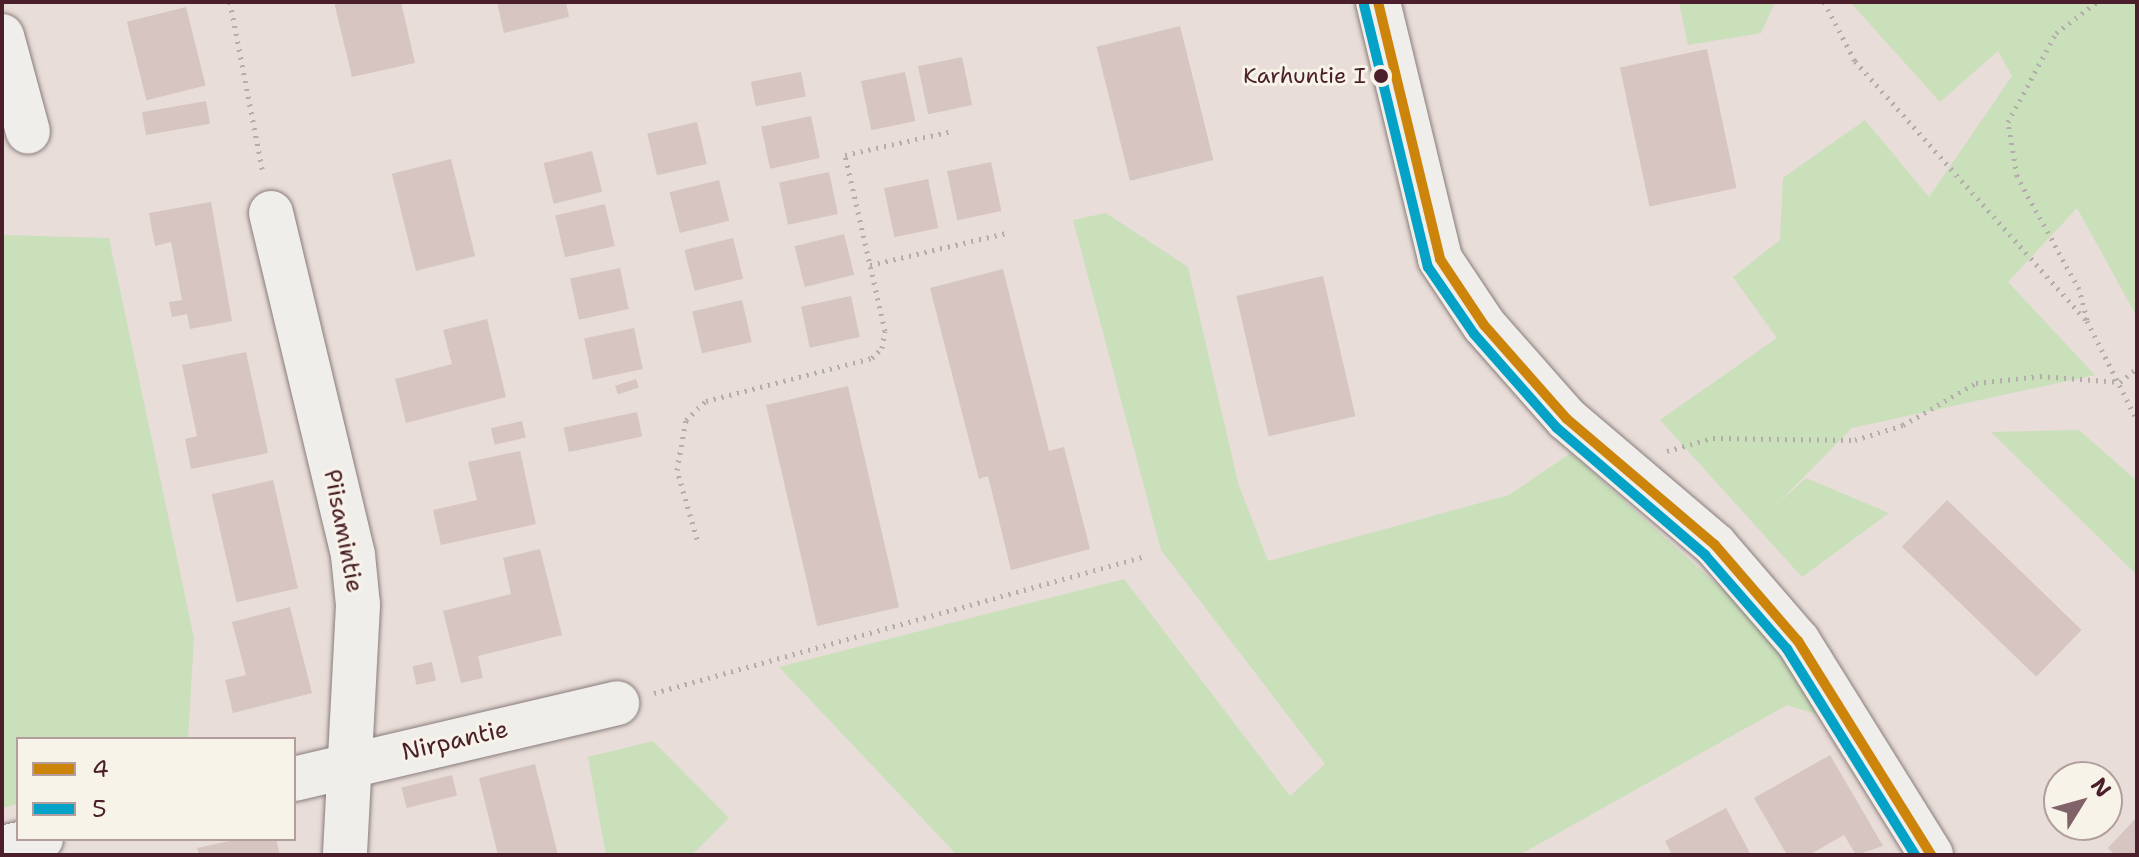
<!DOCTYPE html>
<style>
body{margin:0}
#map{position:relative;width:2139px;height:857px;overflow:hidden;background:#e8ddd8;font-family:"Shantell Sans",sans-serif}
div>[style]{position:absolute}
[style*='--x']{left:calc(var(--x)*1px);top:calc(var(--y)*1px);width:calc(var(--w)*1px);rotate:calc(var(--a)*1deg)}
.green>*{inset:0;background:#c9e0bb}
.building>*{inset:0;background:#d6c5c1;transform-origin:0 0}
.path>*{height:5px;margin-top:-2.5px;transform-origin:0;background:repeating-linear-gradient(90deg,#b4adab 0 2px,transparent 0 8px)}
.roads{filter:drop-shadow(0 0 2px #897c7c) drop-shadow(0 0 2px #897c7c)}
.minor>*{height:44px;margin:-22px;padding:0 22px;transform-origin:22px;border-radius:22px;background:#f0eeea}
.bus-1>*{height:10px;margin:-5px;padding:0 5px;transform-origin:5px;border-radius:5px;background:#cc840b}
.bus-2>*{height:10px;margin:-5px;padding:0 5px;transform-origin:5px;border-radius:5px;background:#04a2c6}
.dots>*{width:22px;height:22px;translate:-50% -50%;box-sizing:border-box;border:4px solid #f7f3e8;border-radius:50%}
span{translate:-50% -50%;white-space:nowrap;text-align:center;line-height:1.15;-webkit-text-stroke:6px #f7f3e8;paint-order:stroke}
.bus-label{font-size:22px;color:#4a1f2b}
.right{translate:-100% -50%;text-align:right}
.street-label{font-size:24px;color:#4a1f2b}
.frame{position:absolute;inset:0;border:4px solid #4a1f2b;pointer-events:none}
.legend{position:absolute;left:16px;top:737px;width:280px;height:104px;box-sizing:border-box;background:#f7f3e8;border:2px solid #b29e9c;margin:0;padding:10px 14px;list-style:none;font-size:24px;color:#4a1f2b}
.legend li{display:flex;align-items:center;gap:16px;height:40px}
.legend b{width:40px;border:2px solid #b29e9c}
.north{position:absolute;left:2043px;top:761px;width:80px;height:80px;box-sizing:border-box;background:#f7f3e8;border:2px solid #b29e9c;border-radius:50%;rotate:53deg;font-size:22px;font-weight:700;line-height:32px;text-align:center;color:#4a1f2b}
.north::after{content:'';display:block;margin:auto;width:28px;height:36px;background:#816268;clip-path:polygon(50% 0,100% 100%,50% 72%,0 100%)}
</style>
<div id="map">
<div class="green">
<i style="clip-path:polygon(1679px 2px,1775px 2px,1761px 33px,1688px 45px)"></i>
<i style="clip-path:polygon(1850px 2px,2137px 2px,2137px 317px,2077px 208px,2008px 282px,2095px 375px,1852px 428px,1773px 508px,1806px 478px,1889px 513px,1802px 577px,1660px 420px,1777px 338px,1733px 277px,1780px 240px,1783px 178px,1865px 120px,1929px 197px,2012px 76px,1998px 51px,1940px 102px)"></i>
<i style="clip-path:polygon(1106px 213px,1188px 267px,1238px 483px,1268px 561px,1509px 495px,1571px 453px,1772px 634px,1822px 716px,1787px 705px,1519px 855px,957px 855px,779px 667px,1124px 579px,1290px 796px,1325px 764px,1161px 550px,1073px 220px)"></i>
<i style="clip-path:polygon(2px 235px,109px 238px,194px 638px,188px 739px,18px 739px,18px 804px,2px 808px)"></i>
<i style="clip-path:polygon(2079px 430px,2137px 481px,2137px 575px,1991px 432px)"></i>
<i style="clip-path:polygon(653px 741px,729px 818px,692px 855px,606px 855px,588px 757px)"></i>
</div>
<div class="building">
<i style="clip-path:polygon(334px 2px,401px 2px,415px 63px,352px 77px)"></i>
<i style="clip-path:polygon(497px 2px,566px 2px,569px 17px,504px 33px)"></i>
<i style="left:186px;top:7px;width:81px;height:61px;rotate:76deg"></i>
<i style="left:1180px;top:26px;width:138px;height:86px;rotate:76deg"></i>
<i style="left:1707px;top:49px;width:142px;height:89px;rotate:78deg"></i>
<i style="left:962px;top:57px;width:49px;height:45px;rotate:78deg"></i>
<i style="left:801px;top:72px;width:25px;height:51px;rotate:79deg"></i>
<i style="left:905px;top:72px;width:50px;height:45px;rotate:78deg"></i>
<i style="left:206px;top:101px;width:23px;height:65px;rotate:80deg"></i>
<i style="left:811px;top:116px;width:43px;height:51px;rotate:78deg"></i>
<i style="left:697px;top:122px;width:43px;height:51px;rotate:77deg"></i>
<i style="left:592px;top:151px;width:42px;height:50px;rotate:76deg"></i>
<i style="left:451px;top:159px;width:100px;height:61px;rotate:76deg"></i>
<i style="left:991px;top:162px;width:50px;height:45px;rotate:78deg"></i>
<i style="left:829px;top:172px;width:43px;height:51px;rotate:78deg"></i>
<i style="left:928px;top:179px;width:50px;height:45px;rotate:78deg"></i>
<i style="left:719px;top:180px;width:42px;height:51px;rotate:76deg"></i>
<i style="clip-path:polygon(211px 202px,232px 321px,190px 329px,187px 314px,172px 317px,169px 302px,182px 300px,171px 242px,155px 246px,149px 213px)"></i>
<i style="left:605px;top:204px;width:43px;height:51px;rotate:77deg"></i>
<i style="left:844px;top:234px;width:42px;height:51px;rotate:76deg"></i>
<i style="left:733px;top:238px;width:42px;height:50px;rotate:76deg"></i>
<i style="left:620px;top:268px;width:42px;height:51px;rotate:78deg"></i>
<i style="clip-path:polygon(1003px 269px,1049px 451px,1064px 447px,1090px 549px,1011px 570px,988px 476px,979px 479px,930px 288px)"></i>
<i style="left:1323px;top:276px;width:144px;height:89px;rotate:77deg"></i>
<i style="left:851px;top:296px;width:42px;height:51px;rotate:78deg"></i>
<i style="left:742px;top:300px;width:43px;height:51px;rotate:77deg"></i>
<i style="clip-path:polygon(487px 319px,506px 397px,406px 423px,395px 379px,452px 364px,443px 330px)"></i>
<i style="left:634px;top:328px;width:42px;height:51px;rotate:78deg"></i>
<i style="clip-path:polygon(246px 352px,268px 453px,191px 469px,185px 439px,197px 436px,182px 365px)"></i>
<i style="left:636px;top:379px;width:9px;height:22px;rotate:72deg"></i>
<i style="left:848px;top:386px;width:227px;height:84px;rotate:77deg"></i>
<i style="left:637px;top:412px;width:25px;height:75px;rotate:78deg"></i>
<i style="left:522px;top:421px;width:17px;height:32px;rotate:77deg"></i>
<i style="clip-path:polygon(520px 451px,536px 524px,441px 545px,433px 510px,477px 500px,468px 462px)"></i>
<i style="left:273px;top:480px;width:111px;height:63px;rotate:77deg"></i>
<i style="left:1947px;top:500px;width:187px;height:65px;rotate:44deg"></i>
<i style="clip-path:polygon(540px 549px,562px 635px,478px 656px,483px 678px,461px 683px,443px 611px,511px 594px,503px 558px)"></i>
<i style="clip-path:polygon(290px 607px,312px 693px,233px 713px,225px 680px,246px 675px,232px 622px)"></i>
<i style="left:432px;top:662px;width:19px;height:20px;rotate:78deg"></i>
<i style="clip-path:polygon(1830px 755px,1883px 846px,1856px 855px,1844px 835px,1809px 855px,1787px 855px,1754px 798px)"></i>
<i style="clip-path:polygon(535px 764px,558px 855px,498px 855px,479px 778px)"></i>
<i style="left:452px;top:775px;width:21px;height:52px;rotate:76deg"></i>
<i style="clip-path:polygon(1726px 808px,1751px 855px,1672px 855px,1665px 841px)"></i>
<i style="clip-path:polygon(2137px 817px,2137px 855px,2115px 855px,2108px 848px)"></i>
<i style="clip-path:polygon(239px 839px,276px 839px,280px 855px,199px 855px,197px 848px)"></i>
</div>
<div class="path">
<i style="--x:230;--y:2;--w:175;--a:79.1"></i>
<i style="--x:1824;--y:2;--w:67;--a:62.3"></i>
<i style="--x:1855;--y:61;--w:348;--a:48.3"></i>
<i style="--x:2087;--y:321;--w:111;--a:63.2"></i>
<i style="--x:870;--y:265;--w:140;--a:-13.2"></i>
<i style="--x:2087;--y:320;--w:32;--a:-104"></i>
<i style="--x:2079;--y:289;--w:129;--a:-118.8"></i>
<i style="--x:2017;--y:176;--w:55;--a:-99.5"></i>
<i style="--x:2008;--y:122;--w:101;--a:-61.7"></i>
<i style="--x:2056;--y:33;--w:51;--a:-37.1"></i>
<i style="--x:1667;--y:451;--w:48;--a:-15.8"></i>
<i style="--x:1713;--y:438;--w:142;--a:0.8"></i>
<i style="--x:1855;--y:440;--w:50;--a:-17.4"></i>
<i style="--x:1903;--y:425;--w:84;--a:-29.9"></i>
<i style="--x:1976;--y:383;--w:64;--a:-6.2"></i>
<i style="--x:2040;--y:376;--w:80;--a:4.3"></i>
<i style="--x:2120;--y:382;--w:22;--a:-39"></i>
<i style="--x:697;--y:539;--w:72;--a:-106.2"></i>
<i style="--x:677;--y:470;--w:51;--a:-79.8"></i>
<i style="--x:686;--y:420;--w:28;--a:-44"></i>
<i style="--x:706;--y:401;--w:171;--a:-14.5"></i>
<i style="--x:872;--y:358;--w:14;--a:-45"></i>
<i style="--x:882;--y:348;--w:17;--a:-80"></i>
<i style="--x:885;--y:331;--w:180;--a:-102.8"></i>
<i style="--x:845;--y:155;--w:106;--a:-12.6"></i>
<i style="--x:654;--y:693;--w:507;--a:-15.57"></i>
</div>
<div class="roads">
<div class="minor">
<i style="--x:1378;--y:2;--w:264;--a:76.4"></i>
<i style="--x:1440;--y:259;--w:79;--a:56.3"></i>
<i style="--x:1484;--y:325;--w:125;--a:48.6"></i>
<i style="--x:1567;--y:419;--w:194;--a:40.4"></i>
<i style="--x:1715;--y:545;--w:127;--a:49.2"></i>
<i style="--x:1798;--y:641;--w:252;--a:58.1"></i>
<i style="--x:2;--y:36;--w:99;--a:74.8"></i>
<i style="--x:271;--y:213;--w:352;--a:76.5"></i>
<i style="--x:353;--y:555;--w:50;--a:84.3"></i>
<i style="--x:358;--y:605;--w:250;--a:93"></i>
<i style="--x:294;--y:779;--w:332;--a:-13.2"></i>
<i style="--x:2;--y:848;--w:40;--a:-13"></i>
</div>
</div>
<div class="bus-1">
<i style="--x:1378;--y:2;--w:264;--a:76.4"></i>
<i style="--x:1440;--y:259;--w:79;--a:56.3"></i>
<i style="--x:1484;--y:325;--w:125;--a:48.6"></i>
<i style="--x:1567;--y:419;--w:194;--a:40.4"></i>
<i style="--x:1715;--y:545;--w:127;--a:49.2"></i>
<i style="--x:1798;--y:641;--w:252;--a:58.1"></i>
</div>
<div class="bus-2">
<i style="--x:1364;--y:5;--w:270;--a:76.3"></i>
<i style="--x:1428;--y:267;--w:81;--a:55.5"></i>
<i style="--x:1474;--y:334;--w:125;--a:48.6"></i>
<i style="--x:1557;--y:428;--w:195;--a:40.6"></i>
<i style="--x:1705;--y:555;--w:125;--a:48.9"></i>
<i style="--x:1787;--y:649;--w:243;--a:58.1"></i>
</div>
<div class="dots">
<i style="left:1381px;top:76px;background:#4a1f2b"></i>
</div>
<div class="bus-label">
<span class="right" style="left:1366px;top:76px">Karhuntie I</span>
</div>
<div class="street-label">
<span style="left:343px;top:531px;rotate:79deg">Piisamintie</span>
<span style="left:455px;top:741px;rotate:-13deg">Nirpantie</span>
</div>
<div class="frame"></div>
<ul class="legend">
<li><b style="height:10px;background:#cc840b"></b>4</li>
<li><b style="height:10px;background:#04a2c6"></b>5</li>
</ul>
<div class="north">N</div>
</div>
